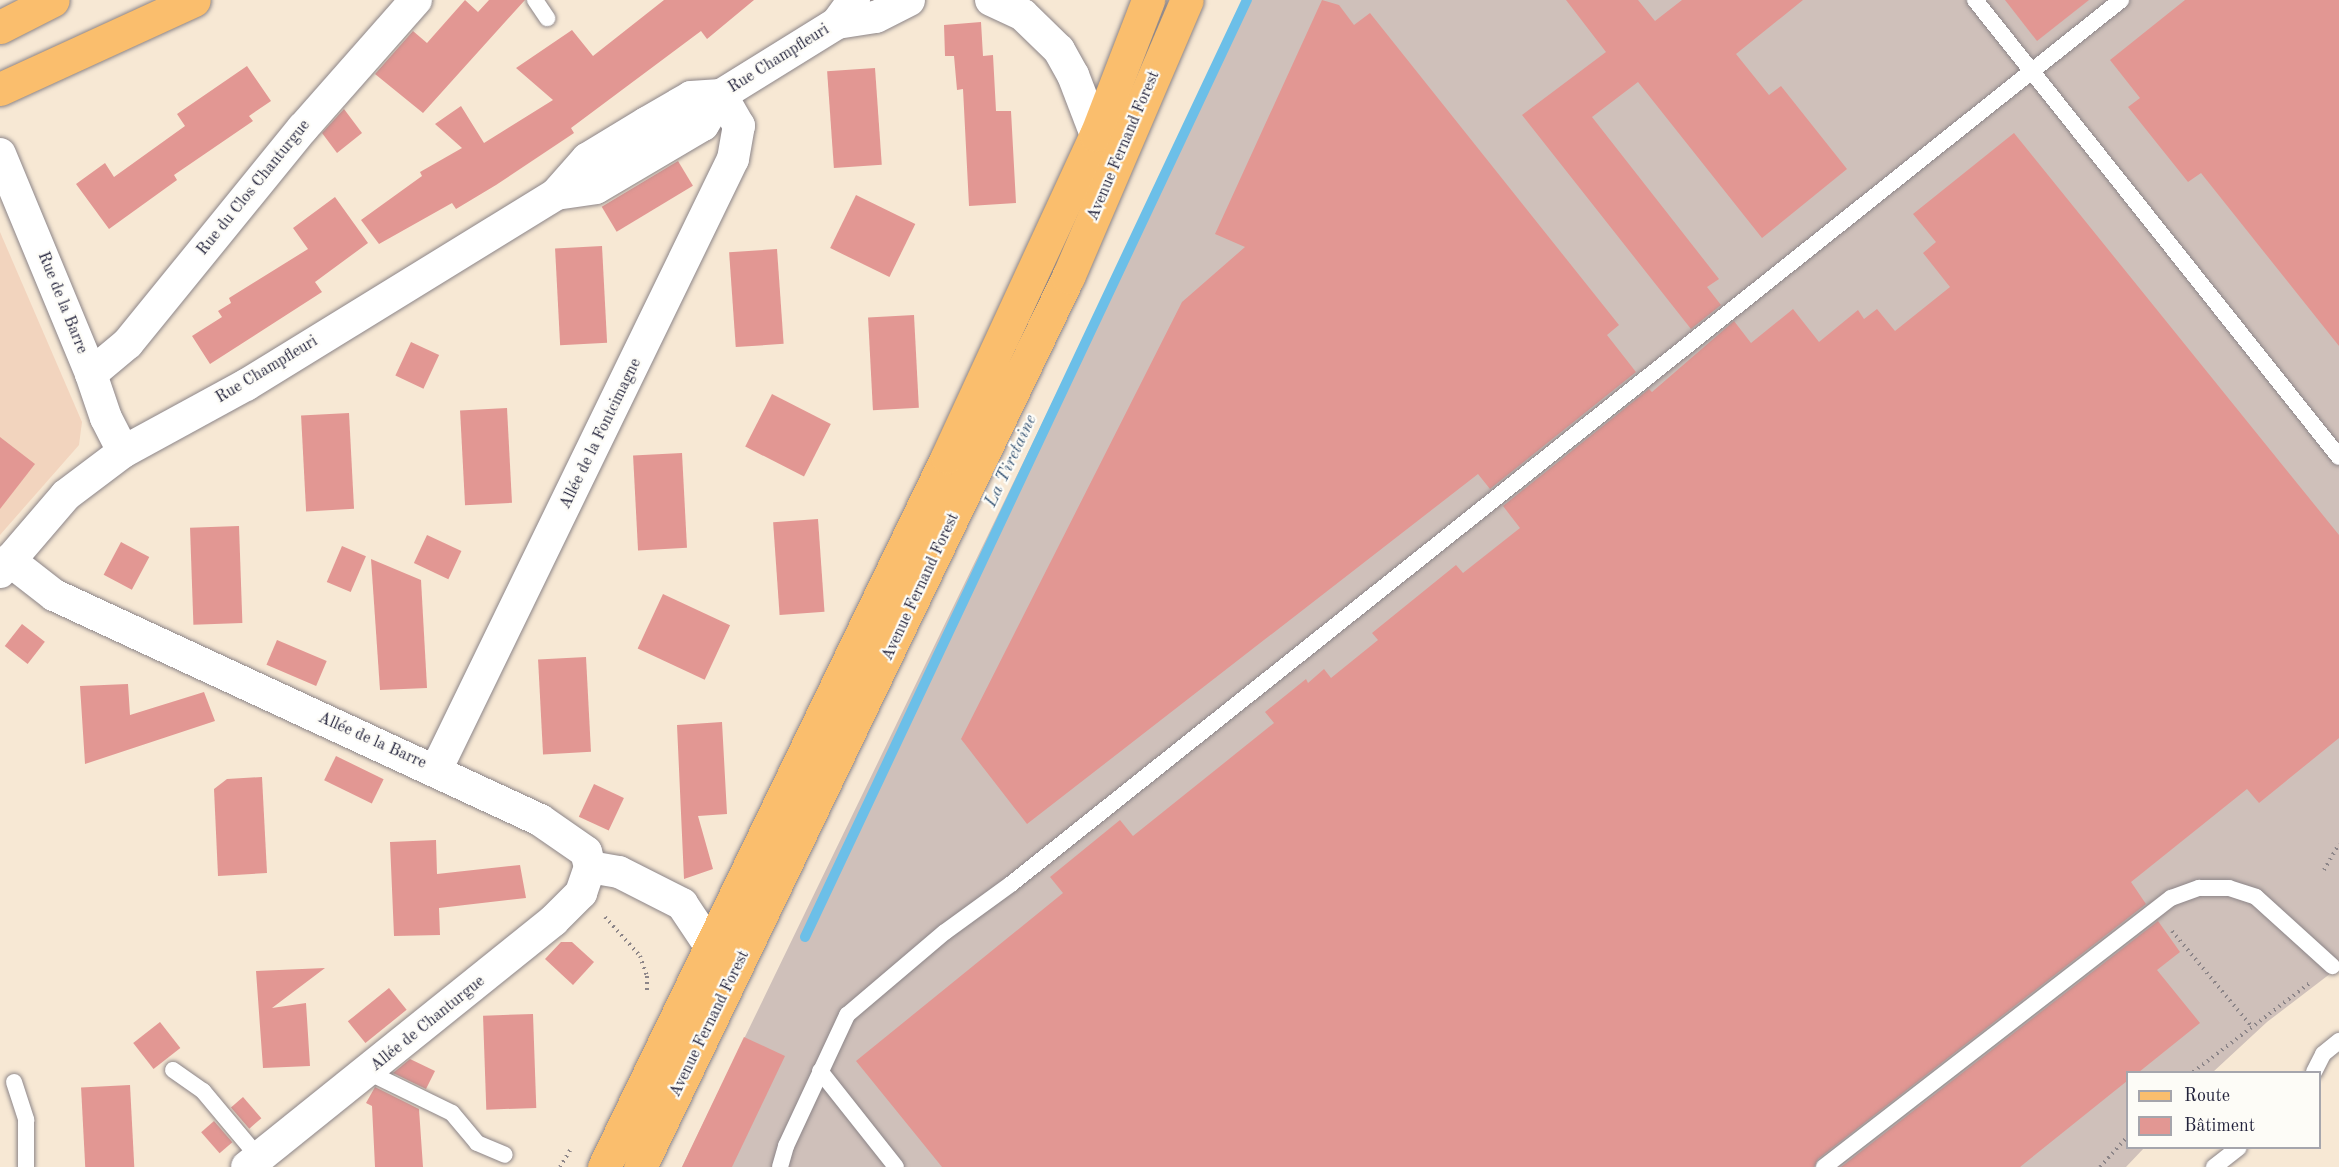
<!DOCTYPE html>
<meta charset="utf-8">
<style>
body{margin:0}
#map{position:relative;width:2339px;height:1167px;overflow:hidden;background:#f7e8d4;font-family:"Old Standard TT",serif}
div>[style]{position:absolute}
[style*='--x']{left:calc(var(--x)*1px);top:calc(var(--y)*1px);width:calc(var(--w)*1px);rotate:calc(var(--a)*1deg)}
.built>*{inset:0;background:#f2d4be}
.industrial>*{inset:0;background:#cfc0ba}
.stream>*{height:10px;margin:-5px;padding:0 5px;transform-origin:5px;border-radius:5px;background:#6cbfe8}
.building>*{inset:0;background:#e29793;transform-origin:0 0}
.path>*{height:4px;margin-top:-2px;transform-origin:0;background:repeating-linear-gradient(90deg,#8c8588 0 1.5px,transparent 0 6px)}
.roads{filter:drop-shadow(0 0 2px #8c8588) drop-shadow(0 0 2px #8c8588)}
.lane>*{height:16px;margin:-8px;padding:0 8px;transform-origin:8px;border-radius:8px;background:#fff}
.street>*{height:32px;margin:-16px;padding:0 16px;transform-origin:16px;border-radius:16px;background:#fff}
.primary>*{height:33px;margin:-16.5px;padding:0 16.5px;transform-origin:16.5px;border-radius:16.5px;background:#fabe6d}
span{translate:-50% -50%;white-space:nowrap;text-align:center;line-height:1.15;-webkit-text-stroke:4.5px #fdfcf7;paint-order:stroke}
.street-label{font-size:16px;color:#22223b}
.water-label{font-size:18px;color:#3c5978;font-style:italic}
.legend{position:absolute;left:2126px;top:1071px;width:195px;height:78px;box-sizing:border-box;background:#fdfcf7;border:2px solid #a5a5ac;margin:0;padding:8px 10px;list-style:none;font-size:18px;color:#22223b}
.legend li{display:flex;align-items:center;gap:12px;height:30px}
.legend b{width:30px;border:2px solid #a5a5ac}
</style>
<div id="map">
<div class="built">
<i style="clip-path:polygon(0 232px,82px 422px,79px 445px,0 535px)"></i>
</div>
<div class="industrial">
<i style="clip-path:polygon(1247px 0,2339px 0,2339px 967px,2267px 1022px,2213px 1072px,2128px 1072px,2128px 1148px,2144px 1148px,2126px 1167px,682px 1167px)"></i>
</div>
<div class="stream">
<i style="--x:805;--y:937;--w:1036;--a:-64.75"></i>
</div>
<div class="building">
<i style="clip-path:polygon(465px 0,478px 12px,489px 0,525px 0,423px 113px,375px 74px,413px 31px,427px 43px)"></i>
<i style="clip-path:polygon(664px 0,754px 0,707px 39px,701px 31px,571px 128px,574px 133px,496px 185px,456px 209px,452px 203px,379px 244px,361px 220px,422px 176px,420px 172px,462px 148px,435px 124px,461px 106px,484px 143px,553px 100px,516px 68px,572px 30px,593px 56px)"></i>
<i style="clip-path:polygon(1322px 0,1339px 5px,1354px 25px,1370px 13px,1619px 325px,1607px 335px,1636px 372px,1490px 489px,1478px 474px,1027px 824px,961px 739px,1182px 302px,1245px 247px,1215px 234px)"></i>
<i style="clip-path:polygon(1566px 0,1638px 0,1655px 21px,1682px 0,1803px 0,1736px 54px,1769px 95px,1781px 86px,1847px 169px,1762px 238px,1638px 82px,1592px 117px,1719px 279px,1707px 287px,1721px 305px,1691px 329px,1522px 115px,1606px 52px)"></i>
<i style="clip-path:polygon(2005px 0,2089px 0,2037px 41px)"></i>
<i style="clip-path:polygon(2185px 0,2339px 0,2339px 346px,2201px 173px,2188px 182px,2128px 107px,2140px 98px,2110px 60px)"></i>
<i style="clip-path:polygon(981px 22px,983px 56px,993px 55px,996px 111px,1011px 111px,1016px 203px,969px 206px,963px 89px,957px 90px,954px 56px,945px 56px,944px 25px)"></i>
<i style="clip-path:polygon(247px 66px,271px 101px,249px 116px,253px 121px,174px 175px,177px 180px,109px 229px,76px 184px,105px 163px,114px 177px,185px 126px,177px 114px)"></i>
<i style="left:875px;top:68px;width:97px;height:48px;rotate:86deg"></i>
<i style="clip-path:polygon(344px 109px,362px 133px,337px 153px,322px 133px)"></i>
<i style="clip-path:polygon(2014px 133px,2339px 535px,2339px 738px,2259px 803px,2247px 789px,2131px 882px,2146px 904px,1818px 1159px,1814px 1167px,942px 1167px,856px 1061px,1063px 893px,1050px 877px,1120px 820px,1133px 836px,1274px 723px,1265px 712px,1306px 679px,1308px 683px,1324px 669px,1331px 678px,1378px 640px,1372px 633px,1456px 565px,1463px 573px,1520px 528px,1503px 506px,1649px 389px,1652px 392px,1734px 321px,1751px 343px,1793px 309px,1819px 342px,1858px 310px,1864px 319px,1877px 309px,1895px 331px,1950px 287px,1923px 253px,1936px 242px,1913px 214px)"></i>
<i style="left:678px;top:161px;width:29px;height:89px;rotate:59deg"></i>
<i style="left:856px;top:195px;width:66px;height:59px;rotate:26deg"></i>
<i style="clip-path:polygon(335px 197px,368px 243px,315px 282px,322px 292px,210px 364px,192px 336px,222px 317px,218px 311px,231px 303px,229px 298px,308px 249px,293px 228px)"></i>
<i style="left:602px;top:246px;width:97px;height:47px;rotate:87deg"></i>
<i style="left:777px;top:249px;width:95px;height:48px;rotate:86deg"></i>
<i style="left:914px;top:315px;width:93px;height:46px;rotate:87deg"></i>
<i style="left:411px;top:342px;width:31px;height:37px;rotate:25deg"></i>
<i style="left:772px;top:394px;width:66px;height:59px;rotate:27deg"></i>
<i style="left:507px;top:408px;width:95px;height:47px;rotate:87deg"></i>
<i style="left:349px;top:413px;width:96px;height:48px;rotate:87deg"></i>
<i style="clip-path:polygon(0 437px,35px 464px,0 509px)"></i>
<i style="left:682px;top:453px;width:95px;height:49px;rotate:87deg"></i>
<i style="left:818px;top:519px;width:93px;height:45px;rotate:86deg"></i>
<i style="left:239px;top:526px;width:97px;height:49px;rotate:88deg"></i>
<i style="left:427px;top:535px;width:38px;height:31px;rotate:25deg"></i>
<i style="left:121px;top:542px;width:32px;height:37px;rotate:28deg"></i>
<i style="left:342px;top:546px;width:26px;height:39px;rotate:23deg"></i>
<i style="clip-path:polygon(371px 559px,421px 580px,427px 688px,380px 690px)"></i>
<i style="left:663px;top:594px;width:74px;height:60px;rotate:25deg"></i>
<i style="left:22px;top:624px;width:29px;height:28px;rotate:38deg"></i>
<i style="left:277px;top:640px;width:54px;height:27px;rotate:23deg"></i>
<i style="left:586px;top:657px;width:95px;height:48px;rotate:87deg"></i>
<i style="clip-path:polygon(128px 684px,130px 715px,204px 692px,215px 721px,85px 764px,80px 686px)"></i>
<i style="clip-path:polygon(722px 722px,727px 814px,698px 816px,713px 869px,684px 879px,677px 725px)"></i>
<i style="left:336px;top:756px;width:53px;height:27px;rotate:26deg"></i>
<i style="clip-path:polygon(262px 777px,267px 873px,218px 876px,214px 789px,227px 779px)"></i>
<i style="left:594px;top:784px;width:33px;height:36px;rotate:25deg"></i>
<i style="clip-path:polygon(436px 840px,437px 874px,520px 865px,526px 898px,439px 908px,440px 935px,394px 936px,390px 842px)"></i>
<i style="clip-path:polygon(2158px 921px,2180px 952px,2157px 970px,2200px 1023px,2139px 1072px,2127px 1072px,2127px 1081px,2020px 1167px,1841px 1167px)"></i>
<i style="clip-path:polygon(561px 942px,572px 942px,594px 962px,573px 985px,545px 959px)"></i>
<i style="clip-path:polygon(325px 968px,272px 1008px,306px 1003px,310px 1066px,263px 1068px,256px 971px)"></i>
<i style="left:389px;top:988px;width:28px;height:53px;rotate:51deg"></i>
<i style="left:533px;top:1014px;width:94px;height:50px;rotate:88deg"></i>
<i style="left:160px;top:1022px;width:33px;height:34px;rotate:52deg"></i>
<i style="clip-path:polygon(744px 1037px,785px 1056px,732px 1167px,682px 1167px)"></i>
<i style="clip-path:polygon(410px 1059px,435px 1071px,426px 1089px,393px 1073px)"></i>
<i style="left:130px;top:1085px;width:82px;height:49px;rotate:87deg"></i>
<i style="clip-path:polygon(375px 1087px,419px 1109px,423px 1167px,375px 1167px,372px 1106px,366px 1103px)"></i>
<i style="left:243px;top:1097px;width:28px;height:16px;rotate:49deg"></i>
<i style="left:214px;top:1121px;width:28px;height:17px;rotate:49deg"></i>
</div>
<div class="path">
<i style="--x:2324;--y:870;--w:30;--a:-60"></i>
<i style="--x:605;--y:917;--w:52;--a:48.1"></i>
<i style="--x:640;--y:956;--w:21;--a:71"></i>
<i style="--x:647;--y:976;--w:18;--a:90"></i>
<i style="--x:2172;--y:931;--w:125;--a:50.2"></i>
<i style="--x:2193;--y:1072;--w:147;--a:-37.3"></i>
<i style="--x:560;--y:1167;--w:21;--a:-59"></i>
<i style="--x:2100;--y:1167;--w:42;--a:-47.9"></i>
</div>
<div class="roads">
<div class="lane">
<i style="--x:535;--y:0;--w:22;--a:56"></i>
<i style="--x:1975;--y:0;--w:584;--a:51.46"></i>
<i style="--x:173;--y:1070;--w:37;--a:35"></i>
<i style="--x:203;--y:1091;--w:87;--a:50.1"></i>
<i style="--x:820;--y:1071;--w:122;--a:51.6"></i>
<i style="--x:368;--y:1072;--w:93;--a:26"></i>
<i style="--x:452;--y:1113;--w:39;--a:50"></i>
<i style="--x:477;--y:1143;--w:30;--a:23"></i>
<i style="--x:2314;--y:1072;--w:20;--a:-63"></i>
<i style="--x:2323;--y:1054;--w:21;--a:-39"></i>
<i style="--x:14;--y:1082;--w:40;--a:72"></i>
<i style="--x:26;--y:1120;--w:47;--a:90"></i>
<i style="--x:780;--y:1167;--w:22;--a:-74"></i>
<i style="--x:786;--y:1146;--w:145;--a:-65"></i>
<i style="--x:847;--y:1015;--w:128;--a:-40.3"></i>
<i style="--x:945;--y:932;--w:82;--a:-36"></i>
<i style="--x:1011;--y:884;--w:1419;--a:-38.53"></i>
<i style="--x:1824;--y:1167;--w:439;--a:-37.8"></i>
<i style="--x:2171;--y:898;--w:30;--a:-20"></i>
<i style="--x:2199;--y:888;--w:30;--a:0"></i>
<i style="--x:2229;--y:888;--w:28;--a:18"></i>
<i style="--x:2256;--y:897;--w:103;--a:42.2"></i>
<i style="--x:2214;--y:1167;--w:31;--a:-38"></i>
</div>
<div class="street">
<i style="--x:991;--y:0;--w:35;--a:25"></i>
<i style="--x:1023;--y:15;--w:50;--a:44.2"></i>
<i style="--x:1059;--y:50;--w:29;--a:61"></i>
<i style="--x:1073;--y:75;--w:64;--a:69"></i>
<i style="--x:837;--y:23;--w:39;--a:-9"></i>
<i style="--x:876;--y:17;--w:37;--a:-27"></i>
<i style="--x:0;--y:154;--w:238;--a:67.5"></i>
<i style="--x:91;--y:374;--w:46;--a:71.2"></i>
<i style="--x:106;--y:418;--w:38;--a:63"></i>
<i style="--x:556;--y:194;--w:40;--a:-8.5"></i>
<i style="--x:596;--y:188;--w:124;--a:-30.5"></i>
<i style="--x:703;--y:125;--w:35;--a:-59"></i>
<i style="--x:721;--y:95;--w:137;--a:-31.8"></i>
<i style="--x:837;--y:23;--w:29;--a:-54"></i>
<i style="--x:91;--y:374;--w:48;--a:-40"></i>
<i style="--x:128;--y:343;--w:277;--a:-50.9"></i>
<i style="--x:303;--y:128;--w:171;--a:-48.6"></i>
<i style="--x:9;--y:560;--w:57;--a:37.9"></i>
<i style="--x:54;--y:595;--w:536;--a:24.84"></i>
<i style="--x:540;--y:820;--w:56;--a:34.8"></i>
<i style="--x:586;--y:852;--w:16;--a:75"></i>
<i style="--x:590;--y:867;--w:29;--a:10"></i>
<i style="--x:619;--y:872;--w:71;--a:26.9"></i>
<i style="--x:682;--y:904;--w:50;--a:56.3"></i>
<i style="--x:0;--y:572;--w:101;--a:-49.4"></i>
<i style="--x:66;--y:495;--w:71;--a:-37"></i>
<i style="--x:123;--y:452;--w:140;--a:-28.6"></i>
<i style="--x:246;--y:385;--w:364;--a:-31.6"></i>
<i style="--x:556;--y:194;--w:47;--a:-48.5"></i>
<i style="--x:587;--y:159;--w:69;--a:-31.4"></i>
<i style="--x:646;--y:123;--w:52;--a:-30"></i>
<i style="--x:691;--y:97;--w:30;--a:-4"></i>
<i style="--x:436;--y:770;--w:679;--a:-64.08"></i>
<i style="--x:733;--y:159;--w:34;--a:-80"></i>
<i style="--x:739;--y:126;--w:36;--a:-120"></i>
<i style="--x:247;--y:1167;--w:393;--a:-38.8"></i>
<i style="--x:553;--y:921;--w:40;--a:-45"></i>
<i style="--x:581;--y:893;--w:28;--a:-71"></i>
</div>
<div class="primary">
<i style="--x:0;--y:27;--w:59;--a:-27"></i>
<i style="--x:0;--y:89;--w:213;--a:-24.6"></i>
<i style="--x:604;--y:1167;--w:789;--a:-64.21"></i>
<i style="--x:947;--y:457;--w:355;--a:-65.2"></i>
<i style="--x:1096;--y:135;--w:145;--a:-68.9"></i>
<i style="--x:640;--y:1167;--w:988;--a:-64.32"></i>
<i style="--x:1068;--y:277;--w:301;--a:-66.8"></i>
</div>
</div>
<div class="street-label">
<span style="left:779px;top:59px;rotate:-32deg">Rue Champfleuri</span>
<span style="left:1124px;top:146px;rotate:-67deg">Avenue Fernand Forest</span>
<span style="left:254px;top:188px;rotate:-51deg">Rue du Clos Chanturgue</span>
<span style="left:62px;top:303px;rotate:68deg">Rue de la Barre</span>
<span style="left:267px;top:370px;rotate:-31deg">Rue Champfleuri</span>
<span style="left:601px;top:434px;rotate:-64deg">Allée de la Fontcimagne</span>
<span style="left:921px;top:587px;rotate:-65deg">Avenue Fernand Forest</span>
<span style="left:372px;top:741px;rotate:24deg">Allée de la Barre</span>
<span style="left:428px;top:1024px;rotate:-39deg">Allée de Chanturgue</span>
<span style="left:710px;top:1024px;rotate:-64deg">Avenue Fernand Forest</span>
</div>
<div class="water-label">
<span style="left:1011px;top:461px;rotate:-65deg">La Tiretaine</span>
</div>
<ul class="legend">
<li><b style="height:8px;background:#fabe6d"></b>Route</li>
<li><b style="height:16px;background:#e29793"></b>Bâtiment</li>
</ul>
</div>
